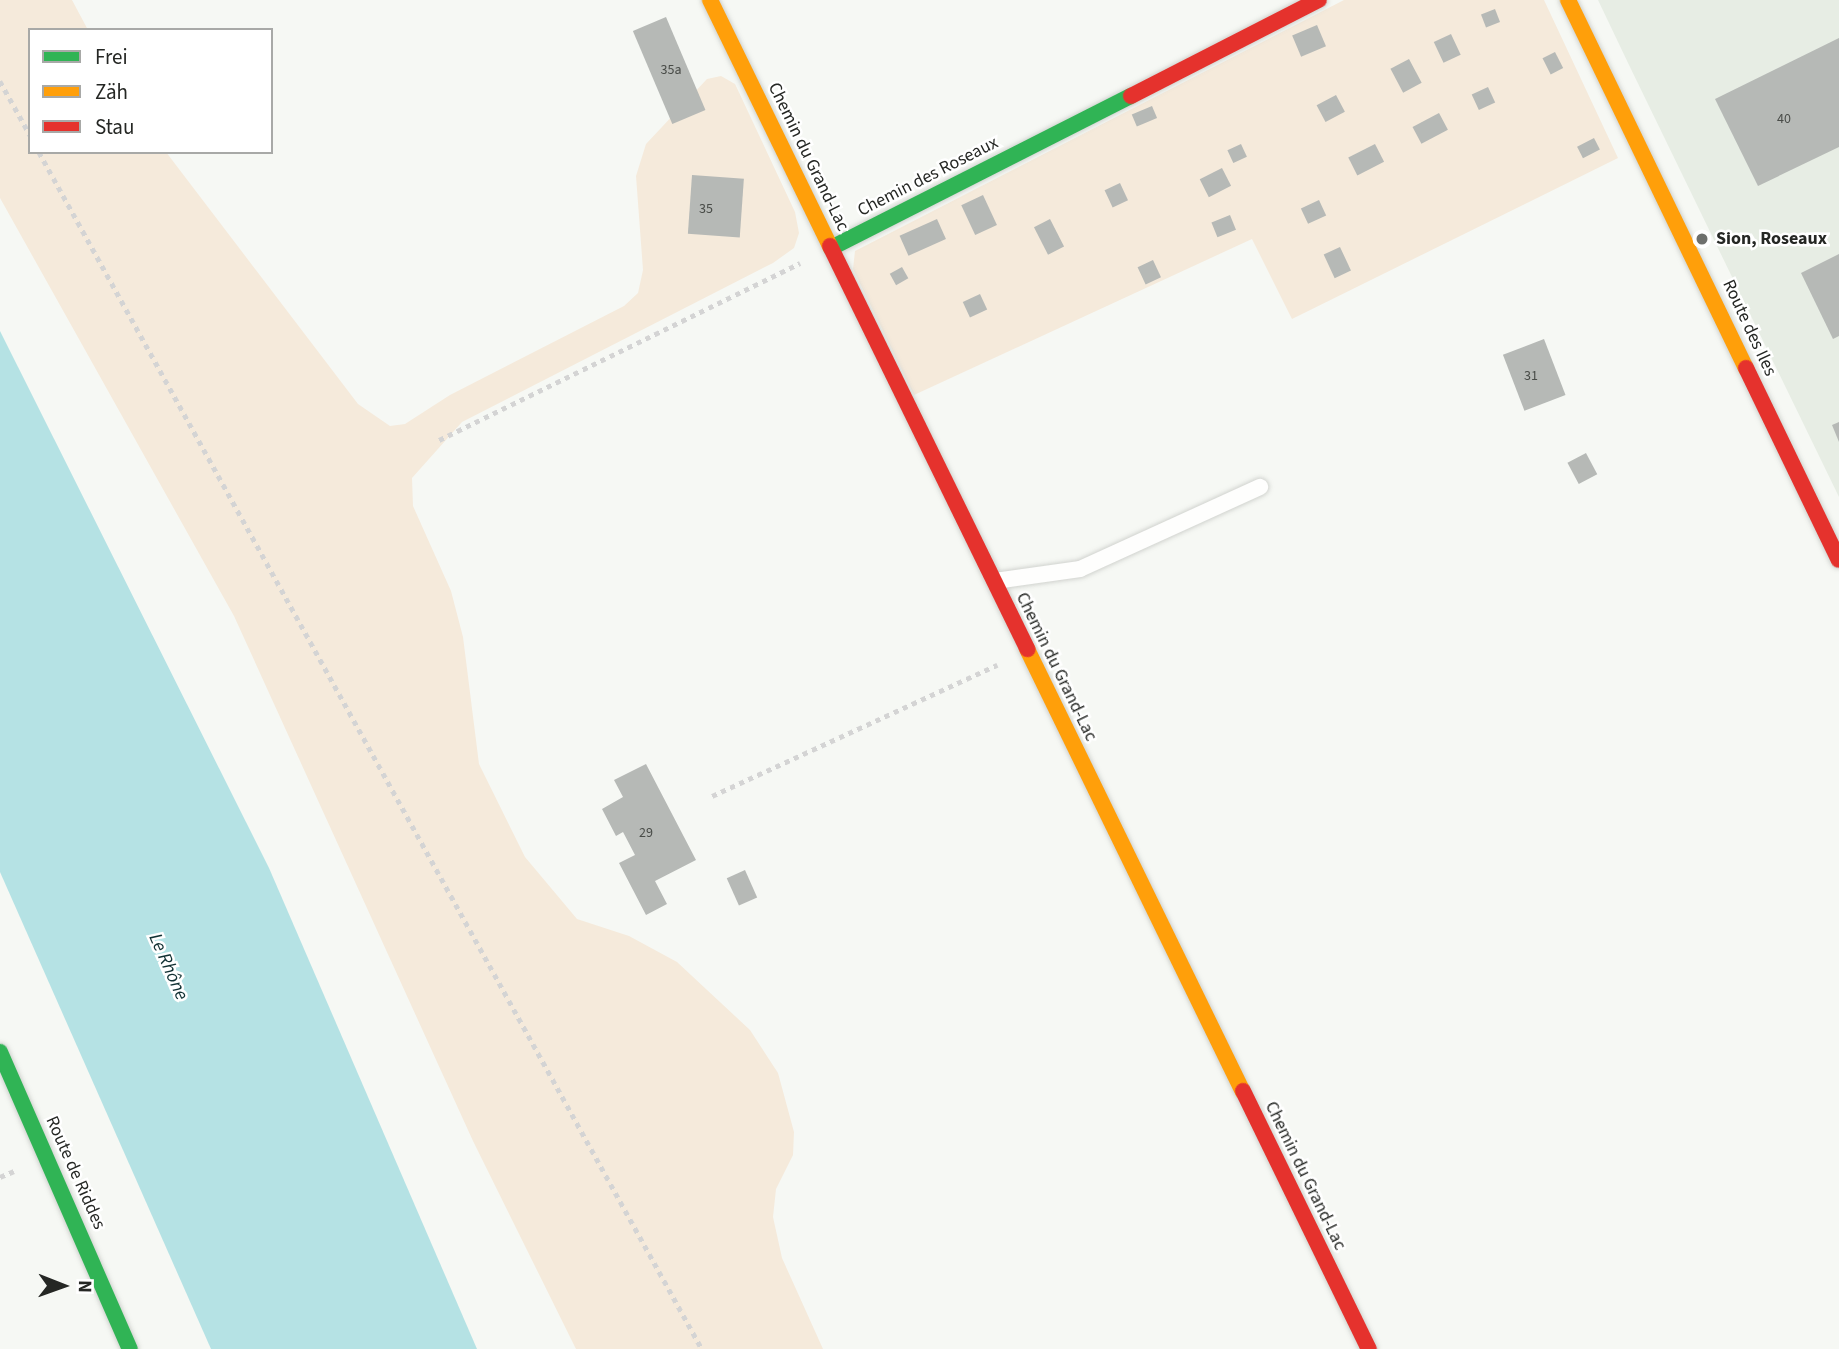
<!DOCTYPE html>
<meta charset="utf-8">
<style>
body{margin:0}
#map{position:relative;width:1839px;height:1349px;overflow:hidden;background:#f6f8f4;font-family:"Source Sans 3",sans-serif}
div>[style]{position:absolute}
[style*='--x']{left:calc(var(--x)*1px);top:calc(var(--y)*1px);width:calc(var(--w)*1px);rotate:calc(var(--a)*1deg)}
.built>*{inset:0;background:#e7ede4}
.green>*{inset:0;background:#f5eadb}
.water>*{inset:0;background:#b5e2e4}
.building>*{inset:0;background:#b6b9b6;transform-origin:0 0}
.path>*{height:4.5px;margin-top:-2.25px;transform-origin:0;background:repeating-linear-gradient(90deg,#d4d4d4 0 5px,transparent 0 10px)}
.roads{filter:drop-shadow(0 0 2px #d1d3cf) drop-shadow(0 0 2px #d1d3cf)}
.lane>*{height:16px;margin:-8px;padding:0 8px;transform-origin:8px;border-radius:8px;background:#fefefd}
.fast>*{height:16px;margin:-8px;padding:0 8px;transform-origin:8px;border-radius:8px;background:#30b455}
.slow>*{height:16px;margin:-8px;padding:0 8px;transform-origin:8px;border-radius:8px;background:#ff9f0a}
.jam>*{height:16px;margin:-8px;padding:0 8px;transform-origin:8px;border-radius:8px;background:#e5322d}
.dots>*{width:19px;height:19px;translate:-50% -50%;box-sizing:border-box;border:4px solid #fff;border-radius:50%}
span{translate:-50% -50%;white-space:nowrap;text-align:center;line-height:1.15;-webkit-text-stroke:5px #fff;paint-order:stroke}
.number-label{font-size:14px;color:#494c48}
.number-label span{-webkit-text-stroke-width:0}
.street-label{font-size:18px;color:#252724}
.poi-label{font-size:18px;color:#252724;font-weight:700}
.left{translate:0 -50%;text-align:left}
.water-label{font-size:19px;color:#113133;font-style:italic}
.legend{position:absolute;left:28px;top:28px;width:245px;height:126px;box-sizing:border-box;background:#fff;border:2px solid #a8a9a7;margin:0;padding:9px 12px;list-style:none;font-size:21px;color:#252724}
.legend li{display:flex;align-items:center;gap:14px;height:35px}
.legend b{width:35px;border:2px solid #a8a9a7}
.north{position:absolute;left:28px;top:1251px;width:70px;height:70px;-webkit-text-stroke:5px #fff;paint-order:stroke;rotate:91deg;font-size:19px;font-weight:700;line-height:28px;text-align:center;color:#252724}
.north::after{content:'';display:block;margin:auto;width:24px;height:32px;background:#252724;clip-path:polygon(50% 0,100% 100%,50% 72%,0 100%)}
</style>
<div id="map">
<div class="built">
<i style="clip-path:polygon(1598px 0,1839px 0,1839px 497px,1629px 65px)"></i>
</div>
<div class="green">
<i style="clip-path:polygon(0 0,72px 0,88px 30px,30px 30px,30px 152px,166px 152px,358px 404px,390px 426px,405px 424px,450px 395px,624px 306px,638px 293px,643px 270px,636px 176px,646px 144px,707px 79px,721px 76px,735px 84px,795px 212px,799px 233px,794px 248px,773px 263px,462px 422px,412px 478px,413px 506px,451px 591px,463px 637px,479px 764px,525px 857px,577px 919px,629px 936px,677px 962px,750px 1030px,778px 1073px,794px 1132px,793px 1155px,776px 1189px,773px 1217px,782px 1258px,823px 1349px,576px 1349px,473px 1141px,234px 616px,0 198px)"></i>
<i style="clip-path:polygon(1344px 0,1544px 0,1618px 158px,1292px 319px,1252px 239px,914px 395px,853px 269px,855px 251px)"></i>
</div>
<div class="water">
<i style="clip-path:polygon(0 331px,269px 868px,477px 1349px,211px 1349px,0 872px)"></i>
</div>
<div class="building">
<i style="left:1495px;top:9px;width:14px;height:15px;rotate:69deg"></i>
<i style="left:666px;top:17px;width:101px;height:36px;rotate:67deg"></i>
<i style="left:1317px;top:25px;width:23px;height:27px;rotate:67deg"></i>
<i style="left:1451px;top:34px;width:23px;height:19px;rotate:65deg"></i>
<i style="clip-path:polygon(1839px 38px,1839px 147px,1758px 186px,1715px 99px)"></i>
<i style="left:1555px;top:52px;width:18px;height:14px;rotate:63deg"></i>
<i style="left:1409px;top:59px;width:27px;height:21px;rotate:62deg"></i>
<i style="left:1488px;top:87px;width:17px;height:18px;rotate:65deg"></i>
<i style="left:1336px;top:95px;width:19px;height:22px;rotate:62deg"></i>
<i style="left:1152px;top:106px;width:13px;height:22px;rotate:67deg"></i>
<i style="left:1439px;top:113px;width:19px;height:30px;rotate:62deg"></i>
<i style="left:1594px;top:138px;width:13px;height:19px;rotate:63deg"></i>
<i style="left:1241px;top:144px;width:14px;height:15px;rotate:65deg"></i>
<i style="left:1375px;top:144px;width:20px;height:30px;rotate:63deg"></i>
<i style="left:1222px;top:168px;width:20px;height:25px;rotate:63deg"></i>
<i style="left:692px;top:175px;width:52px;height:59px;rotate:4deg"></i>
<i style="left:1120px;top:183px;width:19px;height:17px;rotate:65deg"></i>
<i style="left:983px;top:195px;width:33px;height:24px;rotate:65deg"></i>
<i style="left:1319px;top:200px;width:17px;height:20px;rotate:65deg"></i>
<i style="left:1230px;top:215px;width:16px;height:20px;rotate:68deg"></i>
<i style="left:937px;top:219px;width:22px;height:41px;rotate:66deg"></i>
<i style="left:1050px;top:219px;width:31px;height:18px;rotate:63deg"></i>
<i style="left:1340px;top:247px;width:26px;height:18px;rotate:65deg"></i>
<i style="clip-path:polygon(1839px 254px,1839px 336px,1833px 339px,1801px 273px)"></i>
<i style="left:1153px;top:260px;width:19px;height:17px;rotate:65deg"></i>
<i style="left:902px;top:267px;width:13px;height:14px;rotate:61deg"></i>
<i style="left:980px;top:294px;width:17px;height:19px;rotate:65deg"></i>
<i style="left:1544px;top:339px;width:60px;height:44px;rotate:69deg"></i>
<i style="clip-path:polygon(1839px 422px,1839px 442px,1832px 425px)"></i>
<i style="left:1586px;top:453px;width:24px;height:21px;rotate:62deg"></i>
<i style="clip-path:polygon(646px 764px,696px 860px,655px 881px,667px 904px,646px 915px,619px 863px,635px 855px,623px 832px,616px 836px,602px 809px,623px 797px,614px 780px)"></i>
<i style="left:745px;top:870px;width:30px;height:20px;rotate:66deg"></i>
</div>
<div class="path">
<i style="--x:0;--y:81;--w:62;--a:60.9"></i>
<i style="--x:39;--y:152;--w:1368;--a:61.02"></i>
<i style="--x:439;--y:440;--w:402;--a:-26.1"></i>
<i style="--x:712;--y:796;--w:314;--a:-24.7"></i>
<i style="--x:0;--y:1177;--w:15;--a:-23"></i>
</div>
<div class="roads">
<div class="lane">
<i style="--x:995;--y:581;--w:86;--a:-8"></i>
<i style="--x:1080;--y:569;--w:198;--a:-24.5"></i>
</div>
<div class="fast">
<i style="--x:831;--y:248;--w:336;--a:-26.9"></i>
<i style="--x:0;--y:1052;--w:324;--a:66.4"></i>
</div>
<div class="slow">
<i style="--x:710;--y:0;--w:274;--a:64"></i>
<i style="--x:1568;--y:0;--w:409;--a:64.2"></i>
<i style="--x:1027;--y:649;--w:492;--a:64"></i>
</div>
<div class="jam">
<i style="--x:1131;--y:96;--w:211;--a:-27.1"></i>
<i style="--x:830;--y:246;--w:449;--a:63.9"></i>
<i style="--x:1746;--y:368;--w:213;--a:64.2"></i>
<i style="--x:1243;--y:1091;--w:287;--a:64"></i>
</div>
</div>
<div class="dots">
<i style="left:1702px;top:239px;background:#6e706d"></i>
</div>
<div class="number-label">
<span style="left:671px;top:70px">35a</span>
<span style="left:1784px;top:119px">40</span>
<span style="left:706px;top:209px">35</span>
<span style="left:1531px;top:376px">31</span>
<span style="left:646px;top:833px">29</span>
</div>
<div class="street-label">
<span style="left:808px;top:157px;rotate:64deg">Chemin du Grand-Lac</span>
<span style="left:928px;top:177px;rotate:-27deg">Chemin des Roseaux</span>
<span style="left:1749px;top:328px;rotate:65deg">Route des Iles</span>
<span style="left:1056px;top:667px;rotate:64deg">Chemin du Grand-Lac</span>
<span style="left:75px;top:1173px;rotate:66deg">Route de Riddes</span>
<span style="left:1305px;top:1176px;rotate:64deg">Chemin du Grand-Lac</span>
</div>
<div class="poi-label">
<span class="left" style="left:1716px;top:239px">Sion, Roseaux</span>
</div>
<div class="water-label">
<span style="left:168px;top:967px;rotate:66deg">Le Rhône</span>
</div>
<ul class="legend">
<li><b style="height:9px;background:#30b455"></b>Frei</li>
<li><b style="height:9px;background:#ff9f0a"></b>Zäh</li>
<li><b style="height:9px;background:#e5322d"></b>Stau</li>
</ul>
<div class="north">N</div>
</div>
